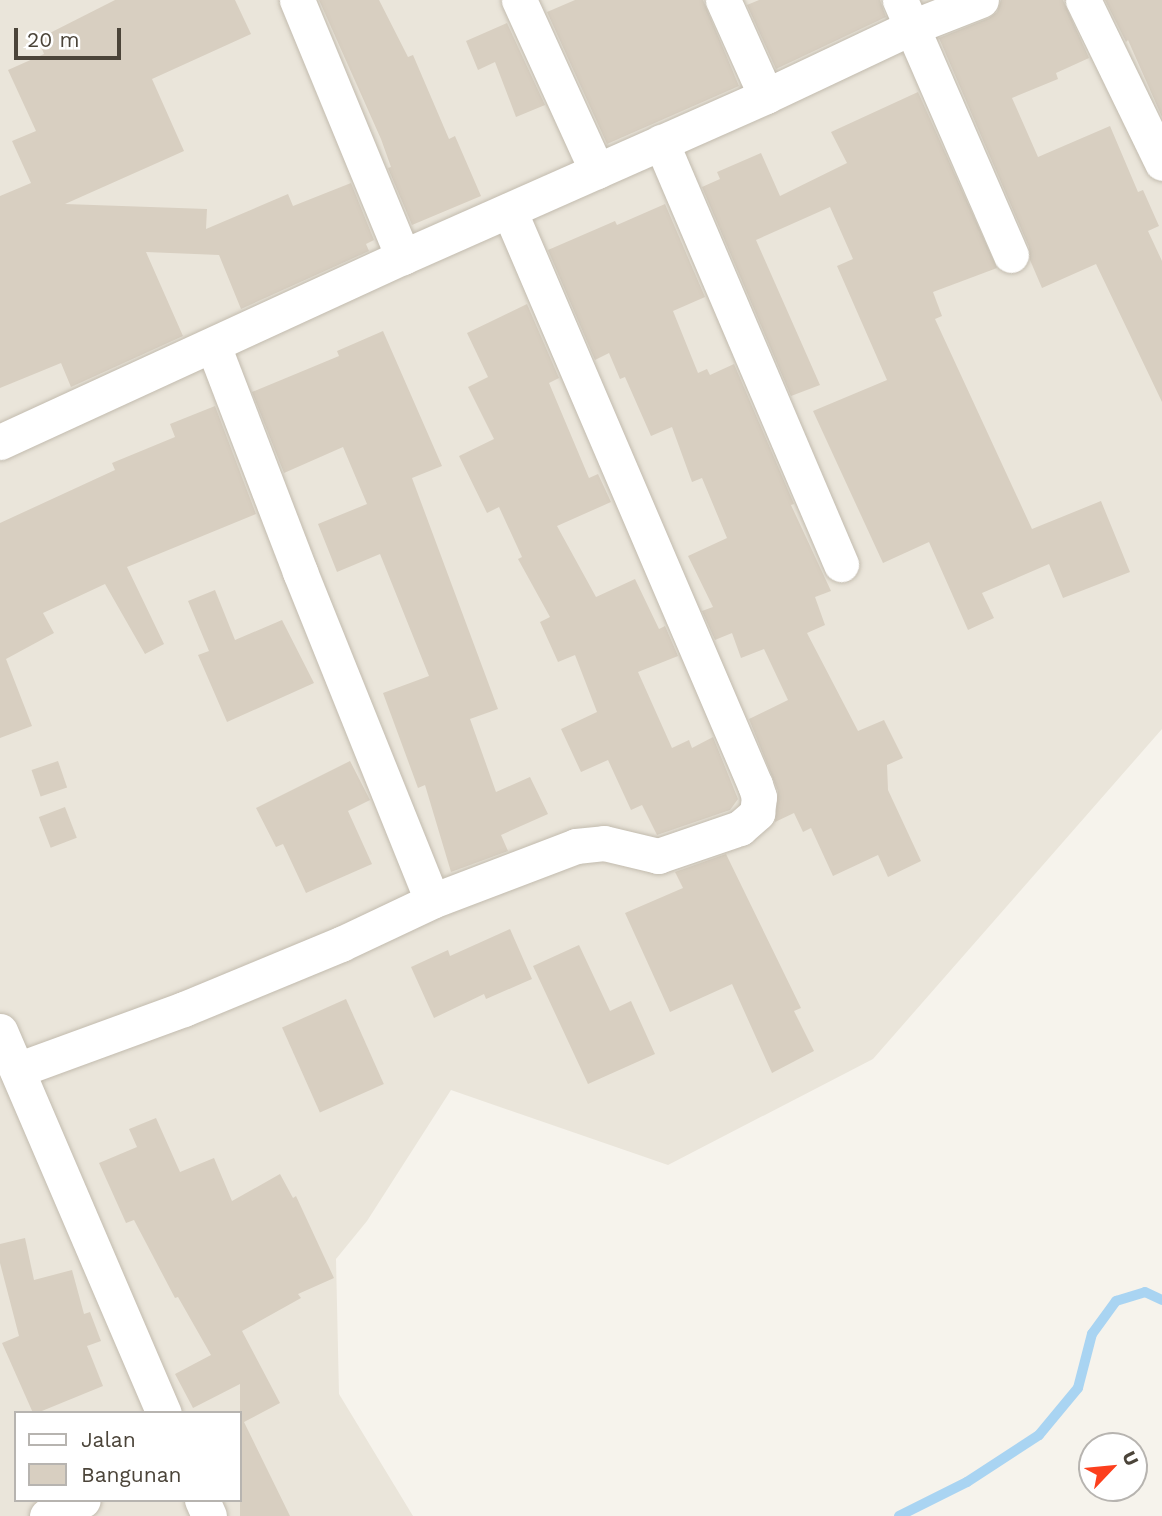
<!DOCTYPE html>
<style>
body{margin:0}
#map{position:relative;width:1162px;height:1516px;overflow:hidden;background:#f6f3ec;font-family:"Work Sans",sans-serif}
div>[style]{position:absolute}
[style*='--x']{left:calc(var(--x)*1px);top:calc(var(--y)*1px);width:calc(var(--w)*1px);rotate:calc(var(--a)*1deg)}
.residential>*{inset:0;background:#eae5da}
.stream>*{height:10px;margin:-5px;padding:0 5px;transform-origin:5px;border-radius:5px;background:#a9d4f2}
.building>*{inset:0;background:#d8cfc1;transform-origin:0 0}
.roads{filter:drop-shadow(0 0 2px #c2bbae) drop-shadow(0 0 2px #c2bbae)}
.minor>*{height:35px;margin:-17.5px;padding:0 17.5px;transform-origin:17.5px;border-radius:17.5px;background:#fff}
span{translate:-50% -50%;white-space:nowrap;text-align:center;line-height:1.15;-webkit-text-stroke:7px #fff;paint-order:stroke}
.legend{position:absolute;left:14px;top:1411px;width:228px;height:91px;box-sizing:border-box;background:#fff;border:2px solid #b7b4b0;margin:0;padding:9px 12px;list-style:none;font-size:21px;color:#4b4439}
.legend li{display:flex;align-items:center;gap:14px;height:35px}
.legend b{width:35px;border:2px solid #b7b4b0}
.north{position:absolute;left:1078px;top:1432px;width:70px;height:70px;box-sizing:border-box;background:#fff;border:2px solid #b7b4b0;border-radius:50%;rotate:64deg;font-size:19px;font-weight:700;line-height:28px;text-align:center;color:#4b4439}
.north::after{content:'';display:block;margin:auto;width:24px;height:32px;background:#fc3f1d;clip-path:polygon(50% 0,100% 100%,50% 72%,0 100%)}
.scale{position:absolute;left:14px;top:28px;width:107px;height:32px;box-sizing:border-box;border:4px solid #4b4439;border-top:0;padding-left:9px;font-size:21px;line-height:24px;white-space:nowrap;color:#4b4439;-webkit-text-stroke:5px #fff;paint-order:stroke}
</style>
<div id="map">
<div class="residential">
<i style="clip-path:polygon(evenodd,0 0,1162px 0,1162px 729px,873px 1059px,668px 1165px,451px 1090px,367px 1221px,336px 1259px,339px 1394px,413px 1516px,0 1516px,0 0,16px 1413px,240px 1413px,240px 1500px,16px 1500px,16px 1413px)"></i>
</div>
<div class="stream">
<i style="--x:899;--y:1516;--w:76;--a:-26.6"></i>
<i style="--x:967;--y:1482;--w:86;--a:-33.1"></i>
<i style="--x:1039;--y:1435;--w:61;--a:-50.3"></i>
<i style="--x:1078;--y:1388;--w:56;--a:-75.5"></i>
<i style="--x:1092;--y:1334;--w:41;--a:-54"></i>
<i style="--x:1116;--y:1301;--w:30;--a:-17"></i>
<i style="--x:1145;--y:1292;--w:19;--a:25"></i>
</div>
<div class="building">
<i style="clip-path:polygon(115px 0,235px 0,251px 34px,152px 79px,184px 151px,65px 204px,207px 209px,206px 229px,288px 194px,293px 206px,351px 183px,374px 240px,366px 244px,369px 251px,241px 309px,219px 255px,146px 252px,183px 336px,71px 387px,61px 363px,0 388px,0 196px,31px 183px,12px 141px,36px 131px,8px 70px,44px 54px,38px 39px)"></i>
<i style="clip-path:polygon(319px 0,379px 0,408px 57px,413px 55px,449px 139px,455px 136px,481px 196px,412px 225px,388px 168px,391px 167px,381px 139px)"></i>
<i style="clip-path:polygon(575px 0,703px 0,739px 86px,607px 144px,547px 12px)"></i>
<i style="clip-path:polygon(759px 0,880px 0,886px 17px,776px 69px,747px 5px)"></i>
<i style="clip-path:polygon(1001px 0,1063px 0,1089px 58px,1056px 73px,1058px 79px,1012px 98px,1038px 157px,1110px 126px,1138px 192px,1143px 190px,1159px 226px,1148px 231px,1162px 261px,1162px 402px,1096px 264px,1042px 288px,1030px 260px,1029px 247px,939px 38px,989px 18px,997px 12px)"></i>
<i style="clip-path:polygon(1105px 0,1162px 0,1162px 117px,1128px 40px,1126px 42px)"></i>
<i style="clip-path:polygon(507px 23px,545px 105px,516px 117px,495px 62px,478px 70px,466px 41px)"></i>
<i style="clip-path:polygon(918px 92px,997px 268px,933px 292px,942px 316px,935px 319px,1032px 529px,1101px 501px,1130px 572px,1063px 598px,1049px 564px,982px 593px,994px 618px,968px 630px,929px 542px,883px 563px,813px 411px,887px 380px,837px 266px,853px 259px,830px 207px,756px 240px,820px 385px,791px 396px,702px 187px,720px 179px,717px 172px,761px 153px,780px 196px,847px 163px,831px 132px)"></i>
<i style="clip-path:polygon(665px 204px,705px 297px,673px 311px,698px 373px,707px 369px,710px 375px,734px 364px,794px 504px,791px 505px,831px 591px,815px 597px,825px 625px,807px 633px,858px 731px,884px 720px,903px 758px,887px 765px,888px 790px,921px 861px,888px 877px,878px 855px,833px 876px,811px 828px,803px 832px,794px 813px,775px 822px,778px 791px,749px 719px,788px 700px,764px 649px,741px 658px,732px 633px,715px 640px,702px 611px,713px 607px,688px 556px,727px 538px,702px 478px,692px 482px,672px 427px,651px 436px,625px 377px,620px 379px,609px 353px,595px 360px,548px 250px,615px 221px,617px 225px)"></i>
<i style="clip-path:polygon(527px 304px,559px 378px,549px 383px,589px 478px,598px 474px,611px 502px,557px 526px,596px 597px,635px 579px,659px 629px,665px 626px,678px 656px,638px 672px,672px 748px,689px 740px,692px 748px,713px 737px,738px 799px,730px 810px,657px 835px,642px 805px,631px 810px,608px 760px,581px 772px,561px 729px,597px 712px,575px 655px,558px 662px,540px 622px,550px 617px,518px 559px,522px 557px,499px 507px,487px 513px,459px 456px,494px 439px,468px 387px,488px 377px,467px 333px)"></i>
<i style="clip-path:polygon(383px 331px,442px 466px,412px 478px,498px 709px,470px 719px,496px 792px,530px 777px,548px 814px,501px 835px,508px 851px,451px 872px,425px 785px,418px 788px,383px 693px,429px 676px,380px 554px,337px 572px,318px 524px,367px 504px,343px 447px,284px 473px,252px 392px,339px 356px,337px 351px)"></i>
<i style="clip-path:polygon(215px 406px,256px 514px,127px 567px,164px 644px,145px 654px,105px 584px,43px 613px,54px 633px,6px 659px,32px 726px,0 738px,0 523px,115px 470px,112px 463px,175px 437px,170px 424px)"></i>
<i style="clip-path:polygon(215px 590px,235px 640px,282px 620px,314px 683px,227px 722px,198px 655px,209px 651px,188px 601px)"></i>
<i style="left:58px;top:761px;width:28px;height:28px;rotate:71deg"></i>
<i style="clip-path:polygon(350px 761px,370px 800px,348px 811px,372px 864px,306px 893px,283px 844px,276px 847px,256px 808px)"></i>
<i style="left:65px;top:807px;width:33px;height:28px;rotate:69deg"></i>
<i style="clip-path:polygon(726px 854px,801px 1008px,794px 1011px,814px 1051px,772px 1073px,732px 984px,670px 1012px,625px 913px,683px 888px,675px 872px)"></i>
<i style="clip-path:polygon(510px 929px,532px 979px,486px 999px,484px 994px,434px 1018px,411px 967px,448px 950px,450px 956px)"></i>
<i style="clip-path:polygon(579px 945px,610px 1011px,631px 1001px,655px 1054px,588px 1084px,533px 966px)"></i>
<i style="left:346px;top:999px;width:93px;height:70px;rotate:66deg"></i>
<i style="clip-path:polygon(156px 1118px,180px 1172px,214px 1158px,232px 1201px,280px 1174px,293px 1198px,296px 1196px,334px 1278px,298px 1294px,301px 1298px,242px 1331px,280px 1403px,244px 1422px,290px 1516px,240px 1516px,240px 1384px,193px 1408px,175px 1374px,211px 1355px,178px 1297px,175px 1298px,134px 1220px,126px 1223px,99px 1163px,137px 1147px,129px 1129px)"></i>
<i style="clip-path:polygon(25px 1238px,34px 1280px,72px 1270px,84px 1314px,90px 1312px,101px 1341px,87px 1346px,103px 1386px,37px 1413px,33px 1413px,2px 1343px,19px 1336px,0 1263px,0 1244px)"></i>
</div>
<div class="roads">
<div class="minor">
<i style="--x:297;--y:0;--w:278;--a:67.6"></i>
<i style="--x:519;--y:0;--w:188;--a:65.5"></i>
<i style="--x:723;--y:0;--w:105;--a:65.9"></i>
<i style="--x:900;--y:0;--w:278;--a:66.5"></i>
<i style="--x:1083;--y:0;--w:181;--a:64.1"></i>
<i style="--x:661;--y:142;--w:459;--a:66.9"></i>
<i style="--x:213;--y:345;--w:243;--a:69"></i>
<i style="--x:300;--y:572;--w:354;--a:68.1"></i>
<i style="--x:0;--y:442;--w:443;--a:-24.7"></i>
<i style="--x:403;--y:257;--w:397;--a:-23.9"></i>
<i style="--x:766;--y:96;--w:161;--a:-25.3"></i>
<i style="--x:912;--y:27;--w:74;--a:-21.4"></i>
<i style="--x:0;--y:1031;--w:416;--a:66.8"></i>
<i style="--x:17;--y:1070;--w:178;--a:-20.1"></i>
<i style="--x:184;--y:1009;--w:170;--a:-22.5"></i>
<i style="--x:341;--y:944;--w:101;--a:-25.3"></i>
<i style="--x:432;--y:901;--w:154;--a:-20.9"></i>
<i style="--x:576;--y:846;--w:28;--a:-6"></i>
<i style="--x:604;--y:843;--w:56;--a:13.5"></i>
<i style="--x:658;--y:856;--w:87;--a:-18.9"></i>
<i style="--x:740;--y:828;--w:23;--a:-41"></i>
<i style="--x:757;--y:813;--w:16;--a:-83"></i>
<i style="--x:759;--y:797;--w:13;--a:-108"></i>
<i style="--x:755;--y:785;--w:625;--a:-113.16"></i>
<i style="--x:202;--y:1500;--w:17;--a:66"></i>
<i style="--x:47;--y:1516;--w:39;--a:-24"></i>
</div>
</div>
<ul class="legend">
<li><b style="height:9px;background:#fff"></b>Jalan</li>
<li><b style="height:19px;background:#d8cfc1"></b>Bangunan</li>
</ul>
<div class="north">U</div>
<div class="scale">20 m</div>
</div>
